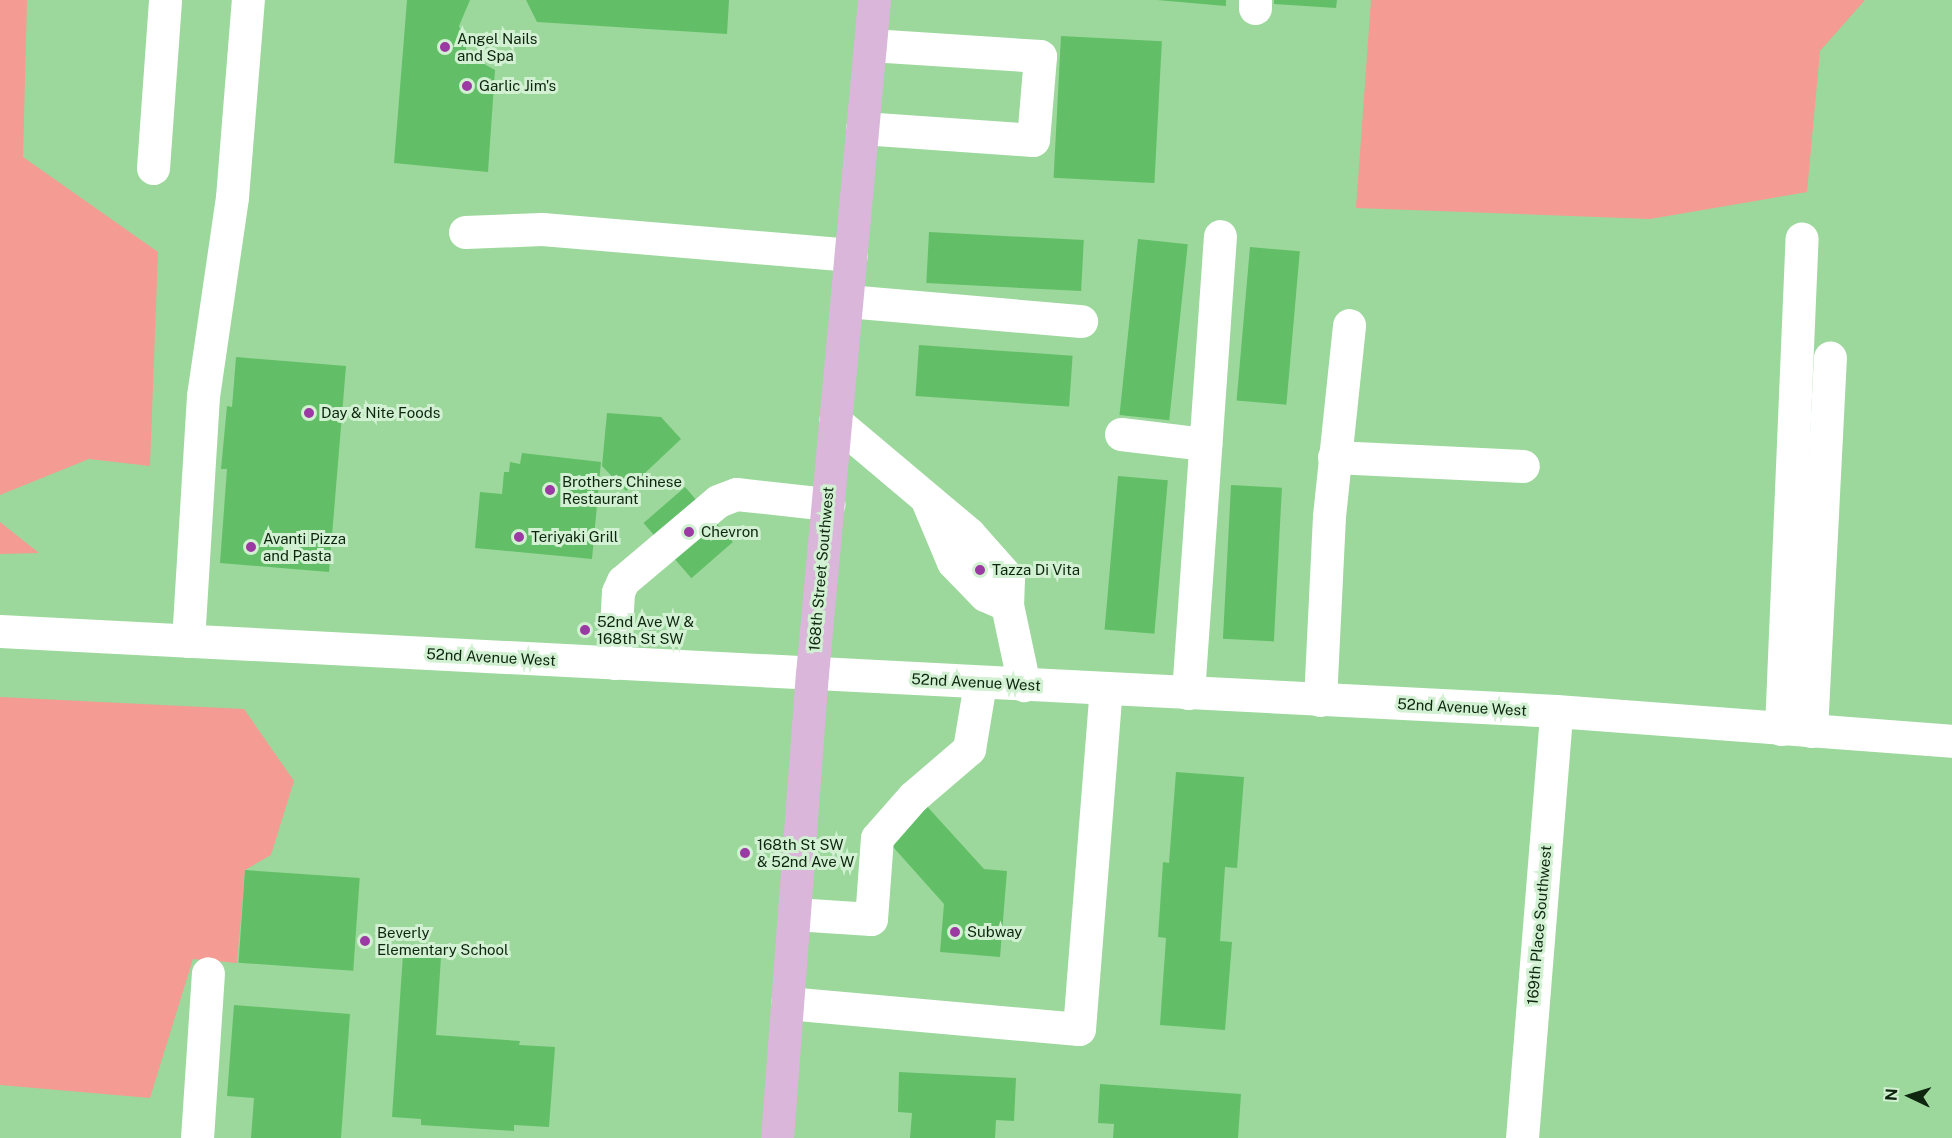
<!DOCTYPE html>
<style>
body{margin:0}
#map{position:relative;width:1952px;height:1138px;overflow:hidden;background:#9cd89c;font-family:"Public Sans",sans-serif}
div>[style]{position:absolute}
[style*='--x']{left:calc(var(--x)*1px);top:calc(var(--y)*1px);width:calc(var(--w)*1px);rotate:calc(var(--a)*1deg)}
.green>*{inset:0;background:#f49b93}
.building>*{inset:0;background:#62bf67;transform-origin:0 0}
.minor>*{height:33px;margin:-16.5px;padding:0 16.5px;transform-origin:16.5px;border-radius:16.5px;background:#fff}
.major>*{height:33px;margin:-16.5px;padding:0 16.5px;transform-origin:16.5px;border-radius:16.5px;background:#d9b6da}
.dots>*{width:16px;height:16px;translate:-50% -50%;box-sizing:border-box;border:3px solid #d2f0d2;border-radius:50%}
span{translate:-50% -50%;white-space:nowrap;text-align:center;line-height:1.15;-webkit-text-stroke:6px #d2f0d2;paint-order:stroke}
.poi-label{font-size:15px;color:#0e260f}
.left{translate:0 -50%;text-align:left}
.street-label{font-size:15px;color:#0e260f}
.north{position:absolute;left:1880px;top:1066px;width:60px;height:60px;-webkit-text-stroke:4px #d2f0d2;paint-order:stroke;rotate:274deg;font-size:16px;font-weight:700;line-height:24px;text-align:center;color:#0e260f}
.north::after{content:'';display:block;margin:auto;width:21px;height:27px;background:#0e260f;clip-path:polygon(50% 0,100% 100%,50% 72%,0 100%)}
</style>
<div id="map">
<div class="green">
<i style="clip-path:polygon(0 0,27px 0,23px 157px,158px 252px,150px 466px,89px 459px,0 495px)"></i>
<i style="clip-path:polygon(1371px 0,1865px 0,1820px 51px,1807px 192px,1650px 219px,1356px 208px)"></i>
<i style="clip-path:polygon(0 522px,39px 553px,0 554px)"></i>
<i style="clip-path:polygon(0 697px,244px 709px,294px 781px,271px 855px,245px 870px,237px 963px,193px 959px,150px 1098px,0 1085px)"></i>
</div>
<div class="building">
<i style="clip-path:polygon(407px 0,470px 0,459px 26px,468px 55px,495px 70px,488px 172px,394px 163px)"></i>
<i style="clip-path:polygon(526px 0,729px 0,727px 34px,537px 22px)"></i>
<i style="clip-path:polygon(1157px 0,1226px 0,1226px 6px)"></i>
<i style="clip-path:polygon(1274px 0,1337px 0,1336px 8px,1274px 4px)"></i>
<i style="left:1061px;top:36px;width:101px;height:142px;rotate:3deg"></i>
<i style="left:929px;top:232px;width:155px;height:51px;rotate:3deg"></i>
<i style="left:1138px;top:239px;width:50px;height:177px;rotate:6deg"></i>
<i style="left:1250px;top:247px;width:50px;height:154px;rotate:5deg"></i>
<i style="left:919px;top:345px;width:154px;height:51px;rotate:4deg"></i>
<i style="clip-path:polygon(236px 357px,346px 366px,329px 572px,220px 563px,227px 469px,221px 469px,227px 406px,232px 407px)"></i>
<i style="clip-path:polygon(607px 413px,661px 417px,681px 439px,626px 491px,602px 466px)"></i>
<i style="clip-path:polygon(522px 453px,601px 462px,592px 559px,475px 548px,480px 492px,502px 494px,504px 472px,509px 472px,510px 462px,520px 464px)"></i>
<i style="left:1118px;top:476px;width:50px;height:154px;rotate:5deg"></i>
<i style="left:1231px;top:485px;width:51px;height:154px;rotate:3deg"></i>
<i style="left:685px;top:487px;width:73px;height:55px;rotate:49deg"></i>
<i style="clip-path:polygon(1176px 772px,1244px 777px,1237px 868px,1225px 867px,1220px 941px,1232px 942px,1225px 1030px,1160px 1025px,1166px 938px,1158px 937px,1163px 862px,1169px 863px)"></i>
<i style="clip-path:polygon(924px 803px,984px 869px,1007px 871px,1000px 957px,940px 952px,944px 904px,886px 839px)"></i>
<i style="left:245px;top:870px;width:115px;height:93px;rotate:4deg"></i>
<i style="clip-path:polygon(403px 954px,441px 957px,436px 1035px,520px 1041px,519px 1045px,555px 1047px,549px 1127px,514px 1125px,514px 1131px,421px 1125px,421px 1119px,392px 1117px)"></i>
<i style="clip-path:polygon(234px 1005px,350px 1014px,341px 1138px,251px 1138px,254px 1098px,227px 1096px)"></i>
<i style="clip-path:polygon(899px 1072px,1016px 1078px,1014px 1121px,996px 1120px,995px 1138px,910px 1138px,912px 1113px,898px 1112px)"></i>
<i style="clip-path:polygon(1100px 1084px,1241px 1094px,1238px 1138px,1113px 1138px,1114px 1124px,1098px 1123px)"></i>
</div>
<div class="minor">
<i style="--x:1255;--y:8;--w:8;--a:-90"></i>
<i style="--x:862;--y:128;--w:171;--a:4"></i>
<i style="--x:1033;--y:140;--w:84;--a:-85.2"></i>
<i style="--x:1040;--y:56;--w:170;--a:-176.3"></i>
<i style="--x:153;--y:168;--w:168;--a:-85.9"></i>
<i style="--x:465;--y:232;--w:77;--a:-2.2"></i>
<i style="--x:542;--y:229;--w:310;--a:4.8"></i>
<i style="--x:847;--y:301;--w:235;--a:4.9"></i>
<i style="--x:835;--y:421;--w:175;--a:40.1"></i>
<i style="--x:969;--y:534;--w:59;--a:48.4"></i>
<i style="--x:1008;--y:578;--w:27;--a:92"></i>
<i style="--x:1007;--y:605;--w:82;--a:78"></i>
<i style="--x:1121;--y:434;--w:85;--a:6.8"></i>
<i style="--x:1334;--y:457;--w:189;--a:2.7"></i>
<i style="--x:927;--y:500;--w:67;--a:67.2"></i>
<i style="--x:953;--y:562;--w:46;--a:45.9"></i>
<i style="--x:985;--y:595;--w:24;--a:24"></i>
<i style="--x:0;--y:631;--w:1558;--a:2.94"></i>
<i style="--x:1556;--y:711;--w:397;--a:4.3"></i>
<i style="--x:188;--y:641;--w:245;--a:-86.5"></i>
<i style="--x:203;--y:396;--w:201;--a:-81.7"></i>
<i style="--x:232;--y:197;--w:198;--a:-85.4"></i>
<i style="--x:614;--y:663;--w:71;--a:-86.8"></i>
<i style="--x:618;--y:592;--w:12;--a:-66"></i>
<i style="--x:623;--y:581;--w:124;--a:-40.1"></i>
<i style="--x:718;--y:501;--w:19;--a:-21"></i>
<i style="--x:736;--y:494;--w:93;--a:6.2"></i>
<i style="--x:1188;--y:693;--w:458;--a:-86"></i>
<i style="--x:1320;--y:700;--w:184;--a:-87.2"></i>
<i style="--x:1329;--y:516;--w:192;--a:-84"></i>
<i style="--x:1781;--y:729;--w:491;--a:-87.6"></i>
<i style="--x:1811;--y:731;--w:374;--a:-87.1"></i>
<i style="--x:794;--y:914;--w:77;--a:3.7"></i>
<i style="--x:871;--y:919;--w:81;--a:-85.8"></i>
<i style="--x:877;--y:838;--w:55;--a:-48.7"></i>
<i style="--x:913;--y:797;--w:74;--a:-40.6"></i>
<i style="--x:969;--y:749;--w:67;--a:-80.5"></i>
<i style="--x:787;--y:1003;--w:293;--a:5.1"></i>
<i style="--x:1079;--y:1029;--w:341;--a:-85.5"></i>
<i style="--x:197;--y:1138;--w:165;--a:-86.2"></i>
<i style="--x:1522;--y:1138;--w:428;--a:-85.4"></i>
</div>
<div class="major">
<i style="--x:777;--y:1138;--w:465;--a:-85.7"></i>
<i style="--x:812;--y:674;--w:677;--a:-84.74"></i>
</div>
<div class="dots">
<i style="left:445px;top:47px;background:#9b3aa2"></i>
<i style="left:467px;top:86px;background:#9b3aa2"></i>
<i style="left:309px;top:413px;background:#9b3aa2"></i>
<i style="left:550px;top:490px;background:#9b3aa2"></i>
<i style="left:689px;top:532px;background:#9b3aa2"></i>
<i style="left:519px;top:537px;background:#9b3aa2"></i>
<i style="left:251px;top:547px;background:#9b3aa2"></i>
<i style="left:980px;top:570px;background:#9b3aa2"></i>
<i style="left:585px;top:630px;background:#9b3aa2"></i>
<i style="left:745px;top:853px;background:#9b3aa2"></i>
<i style="left:955px;top:932px;background:#9b3aa2"></i>
<i style="left:365px;top:941px;background:#9b3aa2"></i>
</div>
<div class="poi-label">
<span class="left" style="left:457px;top:47px">Angel Nails<br>and Spa</span>
<span class="left" style="left:479px;top:86px">Garlic Jim's</span>
<span class="left" style="left:321px;top:413px">Day &amp; Nite Foods</span>
<span class="left" style="left:562px;top:490px">Brothers Chinese<br>Restaurant</span>
<span class="left" style="left:701px;top:532px">Chevron</span>
<span class="left" style="left:531px;top:537px">Teriyaki Grill</span>
<span class="left" style="left:263px;top:547px">Avanti Pizza<br>and Pasta</span>
<span class="left" style="left:992px;top:570px">Tazza Di Vita</span>
<span class="left" style="left:597px;top:630px">52nd Ave W &amp;<br>168th St SW</span>
<span class="left" style="left:757px;top:853px">168th St SW<br>&amp; 52nd Ave W</span>
<span class="left" style="left:377px;top:941px">Beverly<br>Elementary School</span>
<span class="left" style="left:967px;top:932px">Subway</span>
</div>
<div class="street-label">
<span style="left:821px;top:569px;rotate:-85deg">168th Street Southwest</span>
<span style="left:491px;top:657px;rotate:3deg">52nd Avenue West</span>
<span style="left:976px;top:682px;rotate:3deg">52nd Avenue West</span>
<span style="left:1462px;top:707px;rotate:3deg">52nd Avenue West</span>
<span style="left:1539px;top:925px;rotate:-85deg">169th Place Southwest</span>
</div>
<div class="north">N</div>
</div>
